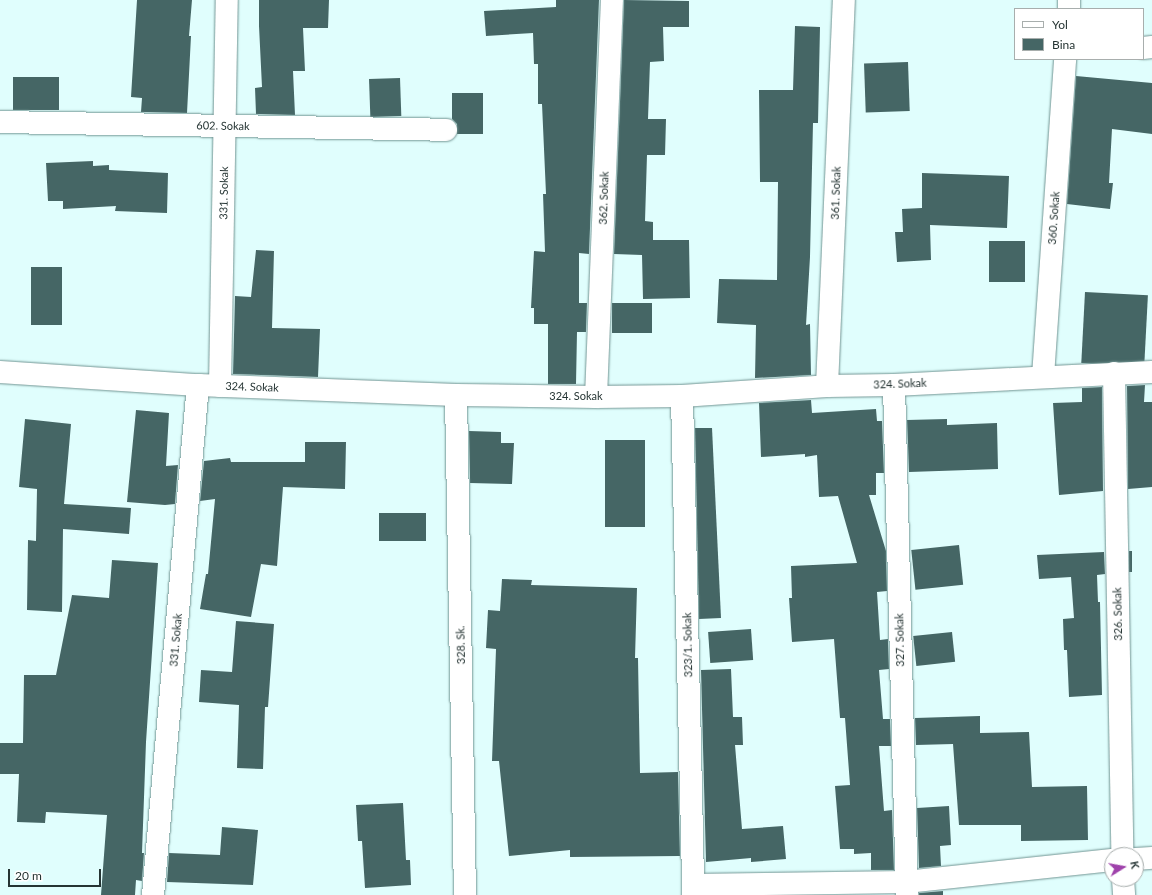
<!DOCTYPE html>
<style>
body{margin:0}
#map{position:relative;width:1152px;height:895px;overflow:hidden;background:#e0fefd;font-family:Lato,sans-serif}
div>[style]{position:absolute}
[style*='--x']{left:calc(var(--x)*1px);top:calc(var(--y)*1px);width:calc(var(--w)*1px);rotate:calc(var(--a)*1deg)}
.building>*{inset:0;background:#456665;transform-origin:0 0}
.roads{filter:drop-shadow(0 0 1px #729593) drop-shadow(0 0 1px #729593)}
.street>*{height:22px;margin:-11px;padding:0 11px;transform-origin:11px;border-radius:11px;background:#fff}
span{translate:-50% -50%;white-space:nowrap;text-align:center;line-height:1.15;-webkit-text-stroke:4px #fff;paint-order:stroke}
.street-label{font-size:11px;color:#253433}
.legend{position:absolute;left:1014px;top:8px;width:130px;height:52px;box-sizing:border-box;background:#fff;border:1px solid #a8aead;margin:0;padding:5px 7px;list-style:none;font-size:12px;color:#253433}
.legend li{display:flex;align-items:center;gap:8px;height:20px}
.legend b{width:20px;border:1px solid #a8aead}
.north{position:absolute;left:1104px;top:847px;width:40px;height:40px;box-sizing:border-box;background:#fff;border:1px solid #a8aead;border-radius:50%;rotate:79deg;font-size:11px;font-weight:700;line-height:16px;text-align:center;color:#253433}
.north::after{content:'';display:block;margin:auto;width:14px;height:18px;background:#9f42ab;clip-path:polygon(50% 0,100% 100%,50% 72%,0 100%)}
.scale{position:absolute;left:8px;top:869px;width:93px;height:18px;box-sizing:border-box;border:2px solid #253433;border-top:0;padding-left:5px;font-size:12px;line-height:14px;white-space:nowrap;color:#253433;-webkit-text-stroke:3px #fff;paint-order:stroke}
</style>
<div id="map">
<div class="building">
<i style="clip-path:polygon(137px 0,192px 0,189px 36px,191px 36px,187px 113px,141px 112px,142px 98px,131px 97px)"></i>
<i style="clip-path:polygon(259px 0,329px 0,328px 28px,303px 28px,305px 71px,293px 71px,295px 115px,256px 114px,255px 88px,262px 87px,259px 26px)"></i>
<i style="clip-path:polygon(556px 0,599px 0,589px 254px,579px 253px,579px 303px,587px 303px,586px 332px,577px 332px,576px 384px,548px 384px,548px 324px,534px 324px,534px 308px,531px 308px,534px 251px,545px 252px,543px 194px,546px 194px,542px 104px,538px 104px,538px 64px,534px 64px,533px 33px,486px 36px,484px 11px,556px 7px)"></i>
<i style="clip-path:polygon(624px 0,689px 1px,689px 27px,663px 27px,664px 61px,650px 62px,648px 119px,666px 119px,665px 155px,647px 155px,645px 221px,653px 222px,653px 240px,689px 240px,690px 298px,643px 299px,642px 255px,614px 254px)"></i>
<i style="clip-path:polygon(795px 26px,820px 27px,818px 123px,813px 123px,810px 257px,806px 325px,810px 324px,811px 375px,755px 378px,756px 325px,717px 323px,719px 279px,777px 280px,778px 182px,760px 182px,759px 90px,793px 90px)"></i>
<i style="left:908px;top:62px;width:49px;height:44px;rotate:88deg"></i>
<i style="clip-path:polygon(1076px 76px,1152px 83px,1152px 134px,1112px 129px,1109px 183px,1113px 183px,1110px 209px,1067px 204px)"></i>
<i style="left:13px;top:77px;width:46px;height:33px"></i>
<i style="left:400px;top:78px;width:38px;height:31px;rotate:88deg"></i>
<i style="clip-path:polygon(452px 93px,483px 93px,483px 134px,457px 134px,457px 124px,452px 119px)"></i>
<i style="clip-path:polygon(93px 161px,93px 166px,109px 165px,109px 170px,168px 173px,167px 213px,115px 211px,116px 206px,63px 209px,63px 201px,48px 201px,46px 163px)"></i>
<i style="clip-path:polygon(922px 173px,1009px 176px,1007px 228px,930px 225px,931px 260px,897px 262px,895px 232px,903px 232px,902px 209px,922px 208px)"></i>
<i style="left:989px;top:241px;width:36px;height:41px"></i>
<i style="clip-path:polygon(256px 250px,274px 251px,272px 328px,320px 329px,318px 377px,233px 374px,235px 296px,251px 297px)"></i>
<i style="left:31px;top:267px;width:31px;height:58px"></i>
<i style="left:1085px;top:292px;width:63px;height:71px;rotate:3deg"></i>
<i style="left:612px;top:303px;width:40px;height:30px"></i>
<i style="clip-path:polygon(1145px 385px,1144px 402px,1152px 402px,1152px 487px,1128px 489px,1127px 386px)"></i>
<i style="clip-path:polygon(1102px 387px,1103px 491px,1059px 495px,1053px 403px,1082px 402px,1082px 388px)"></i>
<i style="clip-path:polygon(811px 400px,812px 413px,876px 409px,877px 421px,882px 421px,884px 473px,876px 473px,876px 495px,869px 495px,886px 551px,887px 591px,877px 592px,880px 640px,888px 639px,889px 669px,879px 670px,883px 719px,890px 719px,891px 746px,879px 746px,884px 811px,892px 810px,894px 870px,871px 870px,871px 853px,854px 854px,854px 849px,840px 849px,835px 786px,850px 785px,845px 718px,840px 718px,834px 639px,792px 642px,789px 598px,792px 598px,791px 566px,857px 563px,838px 496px,819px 497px,817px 455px,805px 457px,805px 454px,761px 457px,759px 403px)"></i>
<i style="clip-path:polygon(136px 410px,169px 413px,166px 466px,178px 465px,175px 504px,165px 505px,127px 502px)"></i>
<i style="clip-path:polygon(25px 419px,71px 424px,64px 504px,131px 508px,129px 534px,63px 529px,62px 612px,27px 610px,28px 540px,36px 541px,37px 489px,19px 487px)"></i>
<i style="clip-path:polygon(947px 419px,947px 425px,997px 423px,998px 469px,909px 472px,907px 420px)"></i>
<i style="clip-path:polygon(695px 428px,712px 428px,721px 618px,699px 619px)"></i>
<i style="clip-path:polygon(469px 431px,501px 432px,501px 443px,514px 443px,512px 484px,470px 483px)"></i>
<i style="left:605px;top:440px;width:40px;height:87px"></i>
<i style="clip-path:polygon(305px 442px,346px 442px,345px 489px,283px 487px,277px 566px,261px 564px,251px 617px,200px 609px,206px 574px,208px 574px,215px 499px,200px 501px,204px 461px,230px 458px,231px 462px,305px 462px)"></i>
<i style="left:379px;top:513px;width:47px;height:28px"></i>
<i style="left:959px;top:545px;width:40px;height:48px;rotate:84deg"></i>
<i style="left:1129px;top:551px;width:3px;height:21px"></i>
<i style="clip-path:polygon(1104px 552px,1105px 574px,1097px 575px,1098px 602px,1100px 602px,1102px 695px,1069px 697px,1067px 650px,1064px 650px,1063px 619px,1074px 618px,1071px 577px,1039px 579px,1037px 555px)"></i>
<i style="clip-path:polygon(112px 560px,158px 563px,146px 742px,142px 853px,144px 853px,142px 881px,136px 880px,135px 895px,101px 895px,107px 815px,46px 812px,45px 823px,17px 822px,19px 774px,0 774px,0 743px,23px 743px,24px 675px,56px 675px,72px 595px,109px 598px)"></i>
<i style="clip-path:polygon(502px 579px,532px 580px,531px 585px,637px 588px,635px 658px,638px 658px,640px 773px,678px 772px,680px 856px,570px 857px,570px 850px,509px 856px,499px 761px,492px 761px,496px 649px,486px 648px,488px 610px,500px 611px)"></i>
<i style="clip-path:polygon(236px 621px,274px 624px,268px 707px,265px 707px,263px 769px,237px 768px,239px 705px,199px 702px,201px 670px,232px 672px)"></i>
<i style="left:751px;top:629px;width:31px;height:43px;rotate:86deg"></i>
<i style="left:952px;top:632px;width:30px;height:39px;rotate:84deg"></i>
<i style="clip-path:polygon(731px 669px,733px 717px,742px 717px,743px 745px,735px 745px,742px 829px,783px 826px,786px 859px,751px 862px,751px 858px,706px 862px,701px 670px)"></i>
<i style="clip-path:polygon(980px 716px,980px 733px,1029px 732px,1032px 787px,1087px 786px,1088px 840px,1021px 841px,1021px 825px,959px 825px,953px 744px,916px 745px,915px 718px)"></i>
<i style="clip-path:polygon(403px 803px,406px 860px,410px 860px,411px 885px,365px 888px,362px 841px,358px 841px,356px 805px)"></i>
<i style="clip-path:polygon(949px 806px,951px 845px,940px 846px,941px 866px,919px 868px,917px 808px)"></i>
<i style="clip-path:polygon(222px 827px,258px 830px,253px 885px,167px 882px,169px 853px,220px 855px)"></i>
<i style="clip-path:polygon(943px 891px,943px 895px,919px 895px,919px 893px)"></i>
</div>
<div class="roads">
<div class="street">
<i style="--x:1069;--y:9;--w:9;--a:-90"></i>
<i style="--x:1143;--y:48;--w:9;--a:-6"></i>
<i style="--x:0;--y:122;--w:446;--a:1"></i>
<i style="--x:0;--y:372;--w:198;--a:3.8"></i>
<i style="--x:198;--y:385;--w:258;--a:2.2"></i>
<i style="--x:456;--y:395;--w:140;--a:0.8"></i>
<i style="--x:596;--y:397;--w:86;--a:-0.7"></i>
<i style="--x:682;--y:396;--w:145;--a:-3.9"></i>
<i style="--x:827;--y:386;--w:67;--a:-0.9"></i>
<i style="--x:894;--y:385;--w:258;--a:-2.9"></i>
<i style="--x:1114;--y:373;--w:482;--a:89"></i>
<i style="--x:1043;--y:376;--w:318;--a:-86"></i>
<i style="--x:894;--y:385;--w:510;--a:88.54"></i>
<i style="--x:220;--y:386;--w:386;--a:-89"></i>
<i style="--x:827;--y:386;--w:386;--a:-87.5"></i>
<i style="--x:456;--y:395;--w:500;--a:88.97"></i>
<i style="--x:682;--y:396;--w:499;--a:88.7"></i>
<i style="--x:596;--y:397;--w:397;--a:-87.7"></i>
<i style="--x:1136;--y:859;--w:16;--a:-4"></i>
<i style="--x:1123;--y:879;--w:16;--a:86"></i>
<i style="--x:693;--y:885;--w:213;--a:-0.8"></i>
<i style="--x:906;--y:882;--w:207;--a:-6.1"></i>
<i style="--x:153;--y:895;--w:512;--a:-84.96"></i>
</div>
</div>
<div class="street-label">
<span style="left:223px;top:126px;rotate:1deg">602. Sokak</span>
<span style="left:224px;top:193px;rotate:-89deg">331. Sokak</span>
<span style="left:836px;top:193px;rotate:-88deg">361. Sokak</span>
<span style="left:604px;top:198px;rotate:-88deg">362. Sokak</span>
<span style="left:1054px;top:218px;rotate:-86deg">360. Sokak</span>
<span style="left:900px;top:384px;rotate:-2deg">324. Sokak</span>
<span style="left:252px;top:387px;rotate:2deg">324. Sokak</span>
<span style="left:576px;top:396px">324. Sokak</span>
<span style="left:1118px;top:614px;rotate:-91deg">326. Sokak</span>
<span style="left:176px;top:640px;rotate:-85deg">331. Sokak</span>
<span style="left:900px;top:640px;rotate:-91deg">327. Sokak</span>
<span style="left:461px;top:645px;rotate:-91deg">328. Sk.</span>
<span style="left:688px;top:645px;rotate:-91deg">323/1. Sokak</span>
</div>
<ul class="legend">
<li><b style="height:5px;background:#fff"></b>Yol</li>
<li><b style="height:11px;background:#456665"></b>Bina</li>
</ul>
<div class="north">K</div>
<div class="scale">20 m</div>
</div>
